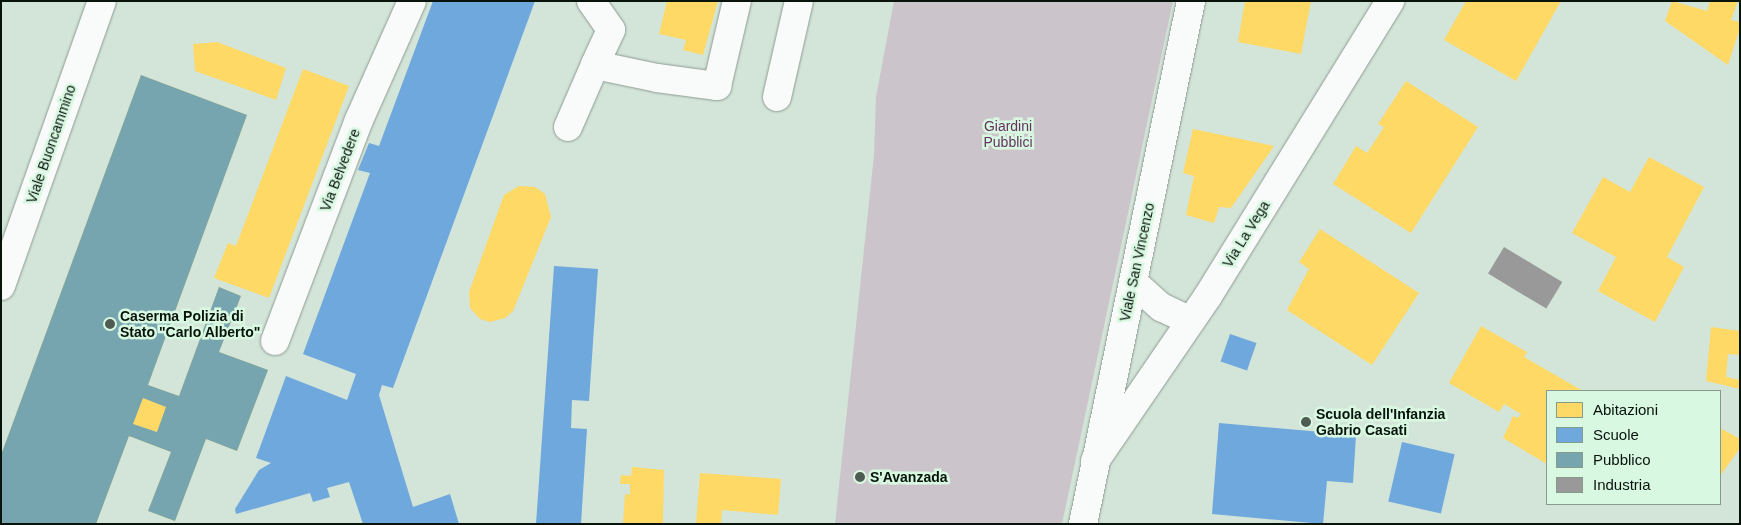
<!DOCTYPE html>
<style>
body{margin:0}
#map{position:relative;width:1741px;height:525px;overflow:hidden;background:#d3e4d8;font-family:Arial,sans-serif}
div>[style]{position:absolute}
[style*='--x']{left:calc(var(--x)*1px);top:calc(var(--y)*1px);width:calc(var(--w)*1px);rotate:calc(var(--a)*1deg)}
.green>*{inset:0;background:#cbc5cb}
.homes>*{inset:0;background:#ffd966}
.schools>*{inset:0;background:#6fa8dc;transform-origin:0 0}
.public>*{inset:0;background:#76a5af}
.industry>*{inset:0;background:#999;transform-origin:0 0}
.roads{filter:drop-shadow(0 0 1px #8e9b92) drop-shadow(0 0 1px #8e9b92)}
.minor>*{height:28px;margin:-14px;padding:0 14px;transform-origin:14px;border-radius:14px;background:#f8fbf9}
.tertiary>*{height:28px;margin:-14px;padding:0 14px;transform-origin:14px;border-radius:14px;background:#f8fbf9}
.dots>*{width:14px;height:14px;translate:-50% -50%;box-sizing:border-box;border:2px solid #d9f8e1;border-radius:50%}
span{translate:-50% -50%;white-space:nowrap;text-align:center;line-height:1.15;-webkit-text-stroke:5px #d9f8e1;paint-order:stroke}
.park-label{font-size:14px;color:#64335e}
.street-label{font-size:14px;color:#08130c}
.poi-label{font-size:14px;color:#08130c;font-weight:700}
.left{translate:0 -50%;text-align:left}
.frame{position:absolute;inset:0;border:2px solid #08130c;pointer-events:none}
.legend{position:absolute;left:1546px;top:390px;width:175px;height:115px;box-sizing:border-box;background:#d9f8e1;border:1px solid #859c8c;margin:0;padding:6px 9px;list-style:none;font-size:15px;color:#08130c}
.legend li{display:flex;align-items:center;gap:10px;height:25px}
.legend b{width:25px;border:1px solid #859c8c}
</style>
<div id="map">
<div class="green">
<i style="clip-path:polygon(894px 1px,1173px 1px,1062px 524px,835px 524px,874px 155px,876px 97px)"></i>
</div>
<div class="homes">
<i style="clip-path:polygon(667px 1px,718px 1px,703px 55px,683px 50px,686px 40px,659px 34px)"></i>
<i style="clip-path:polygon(1245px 1px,1311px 1px,1301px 54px,1238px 42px)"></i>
<i style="clip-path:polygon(1466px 1px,1561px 1px,1516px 81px,1444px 40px)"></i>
<i style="clip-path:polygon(1672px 1px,1707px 11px,1710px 1px,1738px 1px,1731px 20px,1740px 22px,1740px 28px,1728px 65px,1665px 21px)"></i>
<i style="clip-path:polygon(217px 42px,286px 68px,276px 100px,195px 71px,193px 44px)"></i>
<i style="clip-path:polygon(303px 69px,349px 86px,269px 298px,214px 278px,228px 243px,236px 246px)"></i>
<i style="clip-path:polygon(141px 75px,247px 115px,148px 385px,179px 396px,219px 287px,241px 296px,219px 352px,268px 370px,237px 451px,206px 439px,175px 521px,148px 511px,171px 452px,129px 436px,96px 524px,1px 524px,1px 455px)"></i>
<i style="clip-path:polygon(1406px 81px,1478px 127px,1411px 233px,1333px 184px,1356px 146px,1367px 153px,1384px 127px,1378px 124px)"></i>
<i style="clip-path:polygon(1193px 129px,1274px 146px,1231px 208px,1219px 207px,1214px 223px,1186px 215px,1194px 176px,1183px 173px)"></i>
<i style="clip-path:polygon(1649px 157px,1704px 187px,1667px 257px,1684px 267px,1655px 322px,1598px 291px,1616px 257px,1572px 233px,1603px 177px,1630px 192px)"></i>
<i style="clip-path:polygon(519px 186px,535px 187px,545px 194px,551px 217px,513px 311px,505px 318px,490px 322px,480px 319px,470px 308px,469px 292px,504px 195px)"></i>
<i style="clip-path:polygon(1320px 229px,1419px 293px,1372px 365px,1287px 310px,1309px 269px,1299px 262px)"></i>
<i style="clip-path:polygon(1481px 326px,1527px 352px,1524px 357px,1583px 391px,1547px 391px,1547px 464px,1503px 438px,1513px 416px,1518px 418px,1521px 414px,1504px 404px,1499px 412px,1449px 383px)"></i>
<i style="clip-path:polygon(1711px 327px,1740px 331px,1740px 355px,1728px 354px,1726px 377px,1740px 380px,1740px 389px,1706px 381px)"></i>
<i style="clip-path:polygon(1720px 428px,1740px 439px,1740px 448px,1720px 476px)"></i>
<i style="clip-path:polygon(632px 467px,664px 470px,663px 524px,623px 524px,625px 494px,630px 495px,630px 484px,620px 484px,621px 475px,631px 476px)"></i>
<i style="clip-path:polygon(700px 473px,781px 479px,778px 515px,722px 510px,721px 524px,696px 524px)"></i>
</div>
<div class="schools">
<i style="clip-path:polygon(433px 1px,535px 1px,393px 388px,382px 385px,379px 395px,413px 507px,450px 494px,459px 524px,363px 524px,349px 482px,327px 488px,330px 497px,313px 502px,310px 493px,236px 514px,235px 509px,259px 470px,271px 463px,256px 458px,286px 376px,347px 400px,356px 374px,303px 354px,370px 173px,358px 170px,369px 143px,379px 146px)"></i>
<i style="clip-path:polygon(554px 266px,598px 269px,589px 401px,572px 400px,571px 428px,587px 429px,581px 524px,536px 524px)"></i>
<i style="left:1230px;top:334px;width:28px;height:29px;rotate:19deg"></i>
<i style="clip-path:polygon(1219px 423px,1356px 435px,1353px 483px,1327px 481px,1323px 524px,1212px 514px)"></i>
<i style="left:1402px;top:442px;width:54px;height:61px;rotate:13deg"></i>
</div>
<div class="public">
<i style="clip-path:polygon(evenodd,141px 75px,247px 115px,148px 385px,179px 396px,219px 287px,241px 296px,219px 352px,268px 370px,237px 451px,206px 439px,175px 521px,148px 511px,171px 452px,129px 436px,96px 524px,1px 524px,1px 455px,141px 75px,143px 398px,166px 407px,157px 432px,133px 424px,143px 398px)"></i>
</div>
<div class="industry">
<i style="left:1504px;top:247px;width:68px;height:31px;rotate:31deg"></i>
</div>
<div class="roads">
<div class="minor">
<i style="--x:591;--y:1;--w:35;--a:55"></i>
<i style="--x:611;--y:30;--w:38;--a:115"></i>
<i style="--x:777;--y:97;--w:98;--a:-77.1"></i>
<i style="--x:568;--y:127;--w:68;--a:-66.5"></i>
<i style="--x:595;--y:65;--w:63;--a:11.8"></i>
<i style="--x:657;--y:78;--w:61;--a:7.6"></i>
<i style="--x:717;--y:86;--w:87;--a:-76.8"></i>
<i style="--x:275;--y:341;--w:236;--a:-69.2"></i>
<i style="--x:359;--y:120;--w:130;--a:-66"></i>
</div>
<div class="tertiary">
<i style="--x:1133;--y:282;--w:38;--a:42"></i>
<i style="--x:1161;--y:307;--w:33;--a:25"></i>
<i style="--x:1;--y:286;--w:302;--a:-70.5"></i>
<i style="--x:1095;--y:461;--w:200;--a:-55.6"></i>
<i style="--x:1208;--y:296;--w:347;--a:-58.3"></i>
<i style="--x:1083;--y:524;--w:534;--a:-78.33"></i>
</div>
</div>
<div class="dots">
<i style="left:110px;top:324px;background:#4f5c53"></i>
<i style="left:1306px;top:422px;background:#4f5c53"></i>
<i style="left:860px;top:477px;background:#4f5c53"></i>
</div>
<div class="park-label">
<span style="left:1008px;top:134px">Giardini<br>Pubblici</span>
</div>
<div class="street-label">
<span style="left:51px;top:144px;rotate:-71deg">Viale Buoncammino</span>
<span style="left:340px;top:170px;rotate:-69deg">Via Belvedere</span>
<span style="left:1246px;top:234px;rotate:-58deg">Via La Vega</span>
<span style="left:1137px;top:262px;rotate:-78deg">Viale San Vincenzo</span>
</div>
<div class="poi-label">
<span class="left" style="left:120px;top:324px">Caserma Polizia di<br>Stato "Carlo Alberto"</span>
<span class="left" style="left:1316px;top:422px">Scuola dell'Infanzia<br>Gabrio Casati</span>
<span class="left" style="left:870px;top:477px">S'Avanzada</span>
</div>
<div class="frame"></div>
<ul class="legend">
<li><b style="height:14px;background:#ffd966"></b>Abitazioni</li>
<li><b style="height:14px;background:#6fa8dc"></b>Scuole</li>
<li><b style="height:14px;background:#76a5af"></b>Pubblico</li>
<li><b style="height:14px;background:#999"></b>Industria</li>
</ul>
</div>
